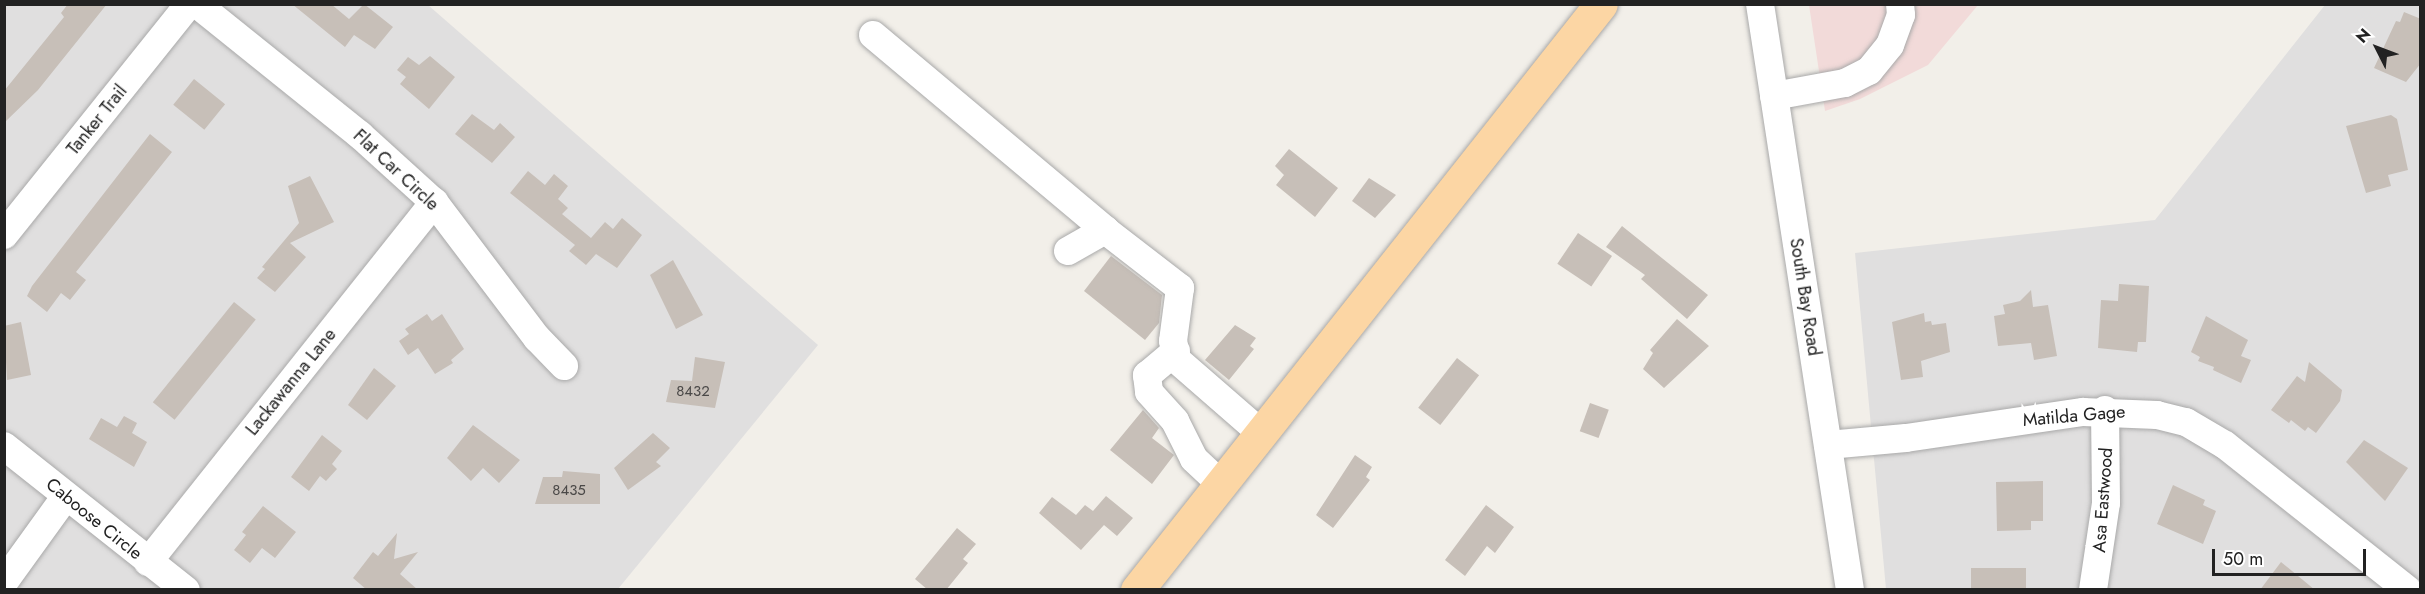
<!DOCTYPE html>
<style>
body{margin:0}
#map{position:relative;width:2425px;height:594px;overflow:hidden;background:#f2efe9;font-family:Jost,sans-serif}
div>[style]{position:absolute}
[style*='--x']{left:calc(var(--x)*1px);top:calc(var(--y)*1px);width:calc(var(--w)*1px);rotate:calc(var(--a)*1deg)}
.residential>*{inset:0;background:#e0dfdf}
.commercial>*{inset:0;background:#f2dad9}
.building>*{inset:0;background:#c7bfb8;transform-origin:0 0}
.roads{filter:drop-shadow(0 0 2px #a9a9a9) drop-shadow(0 0 2px #a9a9a9)}
.minor>*{height:28px;margin:-14px;padding:0 14px;transform-origin:14px;border-radius:14px;background:#fff}
.major>*{height:33px;margin:-16.5px;padding:0 16.5px;transform-origin:16.5px;border-radius:16.5px;background:#fcd6a4}
span{translate:-50% -50%;white-space:nowrap;text-align:center;line-height:1.15;-webkit-text-stroke:6px #fff;paint-order:stroke}
.number-label{font-size:15px;color:#4b4948}
.number-label span{-webkit-text-stroke-width:0}
.street-label{font-size:18px;color:#222}
.frame{position:absolute;inset:0;border:6px solid #222;pointer-events:none}
.north{position:absolute;left:2347px;top:18px;width:60px;height:60px;-webkit-text-stroke:4px #fff;paint-order:stroke;rotate:312deg;font-size:16px;font-weight:700;line-height:24px;text-align:center;color:#222}
.north::after{content:'';display:block;margin:auto;width:21px;height:27px;background:#222;clip-path:polygon(50% 0,100% 100%,50% 72%,0 100%)}
.scale{position:absolute;left:2212px;top:549px;width:154px;height:27px;box-sizing:border-box;border:3px solid #222;border-top:0;padding-left:8px;font-size:18px;line-height:21px;white-space:nowrap;color:#222;-webkit-text-stroke:4px #fff;paint-order:stroke}
</style>
<div id="map">
<div class="residential">
<i style="clip-path:polygon(4px 5px,428px 5px,818px 345px,618px 589px,5px 589px)"></i>
<i style="clip-path:polygon(2325px 5px,2420px 5px,2420px 589px,1886px 589px,1855px 253px,2155px 220px)"></i>
</div>
<div class="commercial">
<i style="clip-path:polygon(1809px 5px,1978px 5px,1928px 65px,1860px 99px,1825px 111px)"></i>
</div>
<div class="building">
<i style="clip-path:polygon(68px 4px,107px 4px,38px 90px,4px 123px,4px 91px,64px 17px,61px 13px)"></i>
<i style="clip-path:polygon(292px 4px,331px 4px,349px 19px,364px 4px,393px 27px,375px 49px,354px 35px,345px 47px)"></i>
<i style="clip-path:polygon(2404px 12px,2421px 19px,2421px 63px,2406px 82px,2374px 68px,2396px 21px,2400px 22px)"></i>
<i style="clip-path:polygon(430px 56px,455px 77px,429px 109px,400px 84px,406px 77px,397px 70px,408px 57px,419px 65px)"></i>
<i style="left:194px;top:79px;width:40px;height:33px;rotate:39deg"></i>
<i style="clip-path:polygon(472px 114px,494px 130px,500px 123px,515px 137px,492px 163px,455px 134px)"></i>
<i style="clip-path:polygon(2391px 115px,2397px 119px,2408px 170px,2388px 175px,2391px 186px,2366px 193px,2346px 126px)"></i>
<i style="clip-path:polygon(150px 134px,172px 152px,76px 272px,86px 280px,70px 300px,61px 293px,47px 312px,27px 296px,32px 286px)"></i>
<i style="clip-path:polygon(1289px 149px,1338px 188px,1315px 217px,1276px 185px,1284px 175px,1275px 166px)"></i>
<i style="clip-path:polygon(528px 171px,545px 185px,554px 174px,568px 186px,558px 199px,568px 208px,562px 214px,591px 238px,605px 222px,613px 229px,622px 218px,642px 235px,617px 268px,596px 254px,586px 265px,569px 251px,575px 245px,510px 193px)"></i>
<i style="clip-path:polygon(310px 176px,334px 222px,290px 243px,306px 257px,275px 292px,257px 278px,265px 269px,262px 267px,299px 223px,288px 186px)"></i>
<i style="clip-path:polygon(1369px 178px,1396px 195px,1375px 218px,1352px 201px)"></i>
<i style="clip-path:polygon(1622px 226px,1708px 295px,1687px 319px,1641px 279px,1645px 275px,1606px 247px)"></i>
<i style="left:1578px;top:233px;width:41px;height:37px;rotate:34deg"></i>
<i style="clip-path:polygon(1111px 256px,1162px 295px,1159px 323px,1145px 340px,1084px 291px)"></i>
<i style="clip-path:polygon(673px 260px,703px 315px,676px 329px,650px 275px)"></i>
<i style="clip-path:polygon(2119px 284px,2149px 286px,2146px 342px,2138px 342px,2137px 352px,2098px 348px,2101px 300px,2118px 301px)"></i>
<i style="clip-path:polygon(2031px 290px,2033px 307px,2048px 305px,2057px 356px,2034px 360px,2031px 343px,1998px 346px,1994px 316px,2005px 314px,2003px 305px,2020px 301px)"></i>
<i style="left:234px;top:302px;width:28px;height:129px;rotate:39deg"></i>
<i style="clip-path:polygon(1924px 313px,1925px 322px,1931px 321px,1932px 325px,1946px 323px,1950px 352px,1921px 361px,1923px 377px,1901px 380px,1892px 322px)"></i>
<i style="clip-path:polygon(427px 314px,432px 321px,442px 314px,464px 349px,451px 360px,453px 363px,435px 374px,418px 348px,408px 355px,399px 341px,409px 334px,405px 329px)"></i>
<i style="clip-path:polygon(2206px 316px,2248px 340px,2241px 356px,2251px 360px,2241px 383px,2213px 370px,2214px 367px,2198px 361px,2200px 357px,2191px 352px)"></i>
<i style="clip-path:polygon(1677px 319px,1709px 346px,1664px 388px,1643px 369px,1653px 353px,1650px 350px)"></i>
<i style="clip-path:polygon(21px 322px,31px 375px,7px 380px,4px 326px)"></i>
<i style="clip-path:polygon(1235px 325px,1256px 338px,1250px 346px,1254px 349px,1229px 380px,1205px 360px)"></i>
<i style="clip-path:polygon(695px 357px,725px 362px,715px 408px,666px 402px,671px 380px,692px 381px)"></i>
<i style="left:1457px;top:358px;width:28px;height:63px;rotate:38deg"></i>
<i style="clip-path:polygon(2309px 362px,2342px 390px,2340px 401px,2316px 433px,2308px 427px,2305px 431px,2291px 420px,2289px 423px,2271px 410px,2297px 376px,2305px 382px)"></i>
<i style="clip-path:polygon(374px 368px,396px 386px,367px 420px,348px 405px)"></i>
<i style="left:1590px;top:403px;width:20px;height:30px;rotate:20deg"></i>
<i style="clip-path:polygon(1143px 410px,1159px 428px,1152px 438px,1174px 455px,1152px 484px,1110px 450px)"></i>
<i style="clip-path:polygon(124px 416px,137px 423px,132px 433px,147px 442px,134px 467px,89px 439px,101px 418px,117px 427px)"></i>
<i style="clip-path:polygon(473px 425px,520px 460px,499px 483px,483px 468px,471px 481px,447px 458px)"></i>
<i style="clip-path:polygon(653px 433px,670px 448px,656px 462px,661px 466px,628px 490px,614px 468px)"></i>
<i style="clip-path:polygon(322px 435px,342px 451px,332px 464px,337px 469px,326px 481px,320px 476px,309px 491px,291px 477px)"></i>
<i style="clip-path:polygon(2364px 440px,2408px 468px,2385px 501px,2346px 462px)"></i>
<i style="clip-path:polygon(1355px 455px,1372px 467px,1366px 477px,1370px 480px,1333px 528px,1316px 515px)"></i>
<i style="clip-path:polygon(563px 471px,600px 474px,600px 504px,535px 504px,543px 477px,562px 477px)"></i>
<i style="clip-path:polygon(2043px 481px,2043px 521px,2031px 521px,2031px 530px,1997px 531px,1996px 482px)"></i>
<i style="clip-path:polygon(2173px 485px,2205px 500px,2203px 505px,2216px 511px,2203px 544px,2157px 524px)"></i>
<i style="clip-path:polygon(1106px 496px,1133px 518px,1117px 536px,1104px 525px,1081px 550px,1039px 513px,1052px 497px,1076px 515px,1085px 505px,1093px 511px)"></i>
<i style="clip-path:polygon(1486px 505px,1514px 527px,1495px 553px,1487px 546px,1465px 576px,1445px 560px)"></i>
<i style="clip-path:polygon(263px 506px,296px 532px,275px 558px,262px 548px,250px 563px,234px 550px,246px 535px,242px 532px)"></i>
<i style="clip-path:polygon(957px 528px,976px 544px,963px 559px,968px 563px,946px 590px,928px 590px,915px 579px)"></i>
<i style="clip-path:polygon(397px 533px,394px 559px,418px 552px,400px 574px,418px 590px,367px 590px,353px 578px,373px 552px,378px 556px)"></i>
<i style="clip-path:polygon(2281px 562px,2315px 590px,2260px 590px)"></i>
<i style="left:2026px;top:568px;width:21px;height:55px;rotate:90deg"></i>
</div>
<div class="roads">
<div class="minor">
<i style="--x:197;--y:4;--w:209;--a:38.8"></i>
<i style="--x:360;--y:135;--w:100;--a:42.2"></i>
<i style="--x:434;--y:202;--w:171;--a:52.9"></i>
<i style="--x:537;--y:338;--w:39;--a:46"></i>
<i style="--x:1760;--y:4;--w:593;--a:81.27"></i>
<i style="--x:873;--y:35;--w:303;--a:40"></i>
<i style="--x:1774;--y:96;--w:72;--a:-10.4"></i>
<i style="--x:1845;--y:83;--w:27;--a:-27"></i>
<i style="--x:1869;--y:71;--w:33;--a:-51"></i>
<i style="--x:1890;--y:45;--w:32;--a:-70"></i>
<i style="--x:1901;--y:15;--w:11;--a:-95"></i>
<i style="--x:4;--y:235;--w:296;--a:-51.3"></i>
<i style="--x:1068;--y:251;--w:43;--a:-29.6"></i>
<i style="--x:1105;--y:230;--w:95;--a:37.7"></i>
<i style="--x:1180;--y:288;--w:53;--a:97.5"></i>
<i style="--x:1173;--y:341;--w:19;--a:78"></i>
<i style="--x:1177;--y:360;--w:111;--a:41"></i>
<i style="--x:1176;--y:351;--w:38;--a:140"></i>
<i style="--x:1147;--y:375;--w:17;--a:83"></i>
<i style="--x:1149;--y:392;--w:39;--a:48"></i>
<i style="--x:1175;--y:421;--w:42;--a:63.4"></i>
<i style="--x:1194;--y:459;--w:37;--a:43"></i>
<i style="--x:1828;--y:445;--w:78;--a:-5.1"></i>
<i style="--x:1906;--y:438;--w:179;--a:-8.4"></i>
<i style="--x:2083;--y:412;--w:74;--a:2.3"></i>
<i style="--x:2157;--y:415;--w:30;--a:14"></i>
<i style="--x:2186;--y:422;--w:45;--a:30.5"></i>
<i style="--x:2225;--y:445;--w:233;--a:38.4"></i>
<i style="--x:4;--y:446;--w:232;--a:38.4"></i>
<i style="--x:148;--y:562;--w:460;--a:-51.5"></i>
<i style="--x:4;--y:582;--w:106;--a:-54.2"></i>
<i style="--x:2093;--y:590;--w:88;--a:-81.5"></i>
<i style="--x:2106;--y:503;--w:93;--a:-90.6"></i>
</div>
<div class="major">
<i style="--x:1137;--y:590;--w:747;--a:-51.63"></i>
</div>
</div>
<div class="number-label">
<span style="left:693px;top:392px">8432</span>
<span style="left:569px;top:491px">8435</span>
</div>
<div class="street-label">
<span style="left:97px;top:120px;rotate:-51deg">Tanker Trail</span>
<span style="left:396px;top:170px;rotate:43deg">Flat Car Circle</span>
<span style="left:1805px;top:297px;rotate:81deg">South Bay Road</span>
<span style="left:291px;top:382px;rotate:-51deg">Lackawanna Lane</span>
<span style="left:2074px;top:416px;rotate:-5deg">Matilda Gage</span>
<span style="left:2103px;top:500px;rotate:-86deg">Asa Eastwood</span>
<span style="left:94px;top:519px;rotate:39deg">Caboose Circle</span>
</div>
<div class="frame"></div>
<div class="north">N</div>
<div class="scale">50 m</div>
</div>
